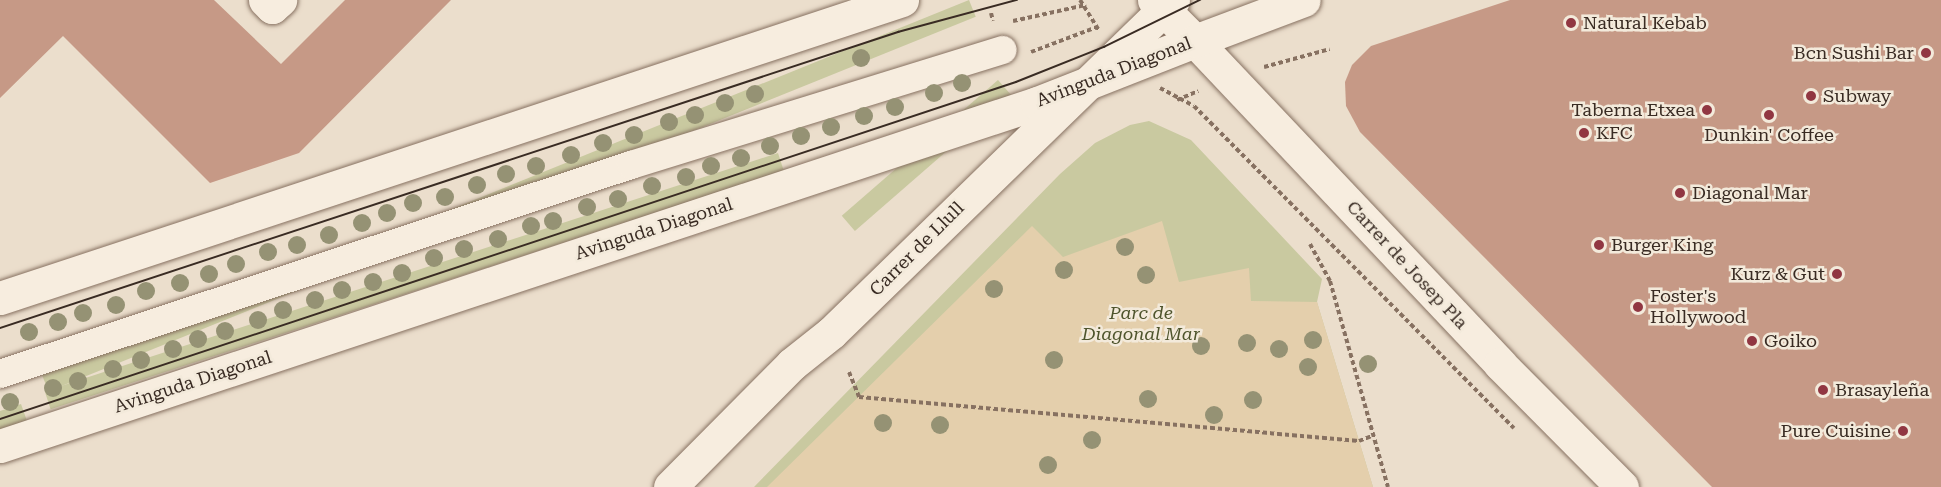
<!DOCTYPE html>
<meta charset="utf-8">
<style>
body{margin:0}
#map{position:relative;width:1941px;height:487px;overflow:hidden;background:#ebdecc;font-family:"Roboto Serif",serif}
div>[style]{position:absolute}
[style*='--x']{left:calc(var(--x)*1px);top:calc(var(--y)*1px);width:calc(var(--w)*1px);rotate:calc(var(--a)*1deg)}
.green>*{inset:0;background:#c9c9a0;transform-origin:0 0}
.sand>*{inset:0;background:#e4cfac}
.building>*{inset:0;background:#c69986}
.path>*{height:4px;margin-top:-2px;transform-origin:0;background:repeating-linear-gradient(90deg,#877161 0 4.5px,transparent 0 7.5px)}
.roads{filter:drop-shadow(0 0 2px #877161) drop-shadow(0 0 2px #877161)}
.pedestrian>*{height:28px;margin:-14px;padding:0 14px;transform-origin:14px;border-radius:14px;background:#f7eddf}
.minor>*{height:33px;margin:-16.5px;padding:0 16.5px;transform-origin:16.5px;border-radius:16.5px;background:#f7eddf}
.tertiary>*{height:33px;margin:-16.5px;padding:0 16.5px;transform-origin:16.5px;border-radius:16.5px;background:#f7eddf}
.secondary>*{height:33px;margin:-16.5px;padding:0 16.5px;transform-origin:16.5px;border-radius:16.5px;background:#f7eddf}
.tram>*{height:1.5px;margin:-0.75px;padding:0 0.75px;transform-origin:0.75px;border-radius:0.75px;background:#392b23}
.trees>*{width:18px;height:18px;margin:-9px;border-radius:50%;background:#959274}
.dots>*{width:16px;height:16px;translate:-50% -50%;box-sizing:border-box;border:3px solid #f3eadb;border-radius:50%}
span{translate:-50% -50%;white-space:nowrap;text-align:center;line-height:1.15;-webkit-text-stroke:5px #f3eadb;paint-order:stroke}
.poi-label{font-size:18px;color:#392b23}
.left{translate:0 -50%;text-align:left}
.right{translate:-100% -50%;text-align:right}
.street-label{font-size:18px;color:#392b23}
.park-label{font-size:18px;color:#4e542c;font-style:italic}
</style>
<div id="map">
<div class="green">
<i style="left:969px;top:0;width:18px;height:1000px;rotate:68deg"></i>
<i style="left:998px;top:80px;width:20px;height:207px;rotate:49deg"></i>
<i style="clip-path:polygon(1149px 121px,1191px 140px,1322px 279px,1317px 302px,1373px 487px,754px 487px,1060px 174px,1095px 143px,1130px 125px)"></i>
<i style="left:778px;top:153px;width:19px;height:771px;rotate:72deg"></i>
<i style="clip-path:polygon(21px 404px,27px 421px,0 430px,0 411px)"></i>
</div>
<div class="sand">
<i style="clip-path:polygon(1162px 221px,1179px 282px,1249px 268px,1251px 301px,1317px 302px,1373px 487px,767px 487px,1032px 226px,1063px 257px)"></i>
</div>
<div class="building">
<i style="clip-path:polygon(0 0,214px 0,281px 64px,345px 0,451px 0,299px 153px,210px 183px,63px 36px,0 98px)"></i>
<i style="clip-path:polygon(1510px 0,1941px 0,1941px 487px,1712px 487px,1360px 132px,1346px 106px,1345px 82px,1352px 65px,1371px 46px)"></i>
</div>
<div class="path">
<i style="--x:1080;--y:0;--w:36;--a:58"></i>
<i style="--x:991;--y:13;--w:8;--a:76"></i>
<i style="--x:1013;--y:21;--w:75;--a:-12.4"></i>
<i style="--x:1031;--y:52;--w:71;--a:-20.7"></i>
<i style="--x:1264;--y:67;--w:68;--a:-15.3"></i>
<i style="--x:1160;--y:88;--w:38;--a:28"></i>
<i style="--x:1194;--y:106;--w:454;--a:45.2"></i>
<i style="--x:1177;--y:100;--w:23;--a:-23"></i>
<i style="--x:1310;--y:244;--w:42;--a:61.6"></i>
<i style="--x:1330;--y:281;--w:214;--a:74.3"></i>
<i style="--x:849;--y:372;--w:27;--a:68"></i>
<i style="--x:859;--y:397;--w:502;--a:5.03"></i>
<i style="--x:1359;--y:441;--w:14;--a:-21"></i>
</div>
<div class="roads">
<div class="pedestrian">
<i style="--x:0;--y:374;--w:665;--a:-18.33"></i>
<i style="--x:631;--y:165;--w:389;--a:-17.2"></i>
</div>
<div class="minor">
<i style="--x:265;--y:0;--w:10;--a:45"></i>
<i style="--x:272;--y:7;--w:11;--a:-41"></i>
</div>
<div class="tertiary">
<i style="--x:0;--y:298;--w:950;--a:-18.28"></i>
<i style="--x:0;--y:446;--w:1092;--a:-18.3"></i>
<i style="--x:1037;--y:103;--w:170;--a:-21.4"></i>
<i style="--x:1195;--y:41;--w:444;--a:46.6"></i>
<i style="--x:1500;--y:364;--w:173;--a:45.2"></i>
<i style="--x:670;--y:487;--w:173;--a:-45.2"></i>
<i style="--x:792;--y:364;--w:50;--a:-38.5"></i>
<i style="--x:831;--y:333;--w:477;--a:-44.2"></i>
</div>
<div class="secondary">
<i style="--x:1154;--y:0;--w:58;--a:45"></i>
<i style="--x:1195;--y:41;--w:116;--a:-20.6"></i>
</div>
</div>
<div class="tram">
<i style="--x:0;--y:328;--w:946;--a:-18.24"></i>
<i style="--x:898;--y:32;--w:123;--a:-15.1"></i>
<i style="--x:0;--y:419;--w:1070;--a:-18.35"></i>
<i style="--x:1016;--y:82;--w:95;--a:-21.7"></i>
<i style="--x:1104;--y:47;--w:107;--a:-26.1"></i>
</div>
<div class="trees">
<i style="left:861px;top:58px"></i>
<i style="left:962px;top:83px"></i>
<i style="left:934px;top:93px"></i>
<i style="left:755px;top:94px"></i>
<i style="left:725px;top:103px"></i>
<i style="left:895px;top:107px"></i>
<i style="left:695px;top:115px"></i>
<i style="left:864px;top:116px"></i>
<i style="left:669px;top:122px"></i>
<i style="left:831px;top:127px"></i>
<i style="left:634px;top:135px"></i>
<i style="left:801px;top:136px"></i>
<i style="left:603px;top:143px"></i>
<i style="left:770px;top:146px"></i>
<i style="left:571px;top:155px"></i>
<i style="left:741px;top:158px"></i>
<i style="left:536px;top:166px"></i>
<i style="left:711px;top:166px"></i>
<i style="left:506px;top:174px"></i>
<i style="left:686px;top:177px"></i>
<i style="left:477px;top:185px"></i>
<i style="left:652px;top:186px"></i>
<i style="left:445px;top:197px"></i>
<i style="left:618px;top:199px"></i>
<i style="left:413px;top:203px"></i>
<i style="left:587px;top:207px"></i>
<i style="left:387px;top:213px"></i>
<i style="left:553px;top:221px"></i>
<i style="left:362px;top:223px"></i>
<i style="left:531px;top:226px"></i>
<i style="left:329px;top:235px"></i>
<i style="left:498px;top:239px"></i>
<i style="left:297px;top:245px"></i>
<i style="left:1125px;top:247px"></i>
<i style="left:464px;top:249px"></i>
<i style="left:268px;top:252px"></i>
<i style="left:434px;top:258px"></i>
<i style="left:236px;top:264px"></i>
<i style="left:1064px;top:270px"></i>
<i style="left:402px;top:273px"></i>
<i style="left:209px;top:274px"></i>
<i style="left:1146px;top:275px"></i>
<i style="left:373px;top:282px"></i>
<i style="left:180px;top:283px"></i>
<i style="left:994px;top:289px"></i>
<i style="left:342px;top:290px"></i>
<i style="left:146px;top:291px"></i>
<i style="left:315px;top:300px"></i>
<i style="left:116px;top:305px"></i>
<i style="left:283px;top:310px"></i>
<i style="left:83px;top:313px"></i>
<i style="left:258px;top:320px"></i>
<i style="left:58px;top:322px"></i>
<i style="left:225px;top:331px"></i>
<i style="left:29px;top:332px"></i>
<i style="left:198px;top:339px"></i>
<i style="left:1313px;top:340px"></i>
<i style="left:1247px;top:343px"></i>
<i style="left:1201px;top:346px"></i>
<i style="left:173px;top:349px"></i>
<i style="left:1279px;top:349px"></i>
<i style="left:141px;top:360px"></i>
<i style="left:1054px;top:360px"></i>
<i style="left:1368px;top:364px"></i>
<i style="left:1308px;top:367px"></i>
<i style="left:113px;top:369px"></i>
<i style="left:78px;top:381px"></i>
<i style="left:53px;top:388px"></i>
<i style="left:1148px;top:399px"></i>
<i style="left:1253px;top:400px"></i>
<i style="left:10px;top:402px"></i>
<i style="left:1214px;top:415px"></i>
<i style="left:883px;top:423px"></i>
<i style="left:940px;top:425px"></i>
<i style="left:1092px;top:440px"></i>
<i style="left:1048px;top:465px"></i>
</div>
<div class="dots">
<i style="left:1571px;top:23px;background:#913742"></i>
<i style="left:1926px;top:53px;background:#913742"></i>
<i style="left:1811px;top:96px;background:#913742"></i>
<i style="left:1707px;top:110px;background:#913742"></i>
<i style="left:1769px;top:115px;background:#913742"></i>
<i style="left:1584px;top:133px;background:#913742"></i>
<i style="left:1680px;top:193px;background:#913742"></i>
<i style="left:1599px;top:245px;background:#913742"></i>
<i style="left:1837px;top:274px;background:#913742"></i>
<i style="left:1638px;top:307px;background:#913742"></i>
<i style="left:1752px;top:341px;background:#913742"></i>
<i style="left:1823px;top:390px;background:#913742"></i>
<i style="left:1903px;top:431px;background:#913742"></i>
</div>
<div class="poi-label">
<span class="left" style="left:1583px;top:23px">Natural Kebab</span>
<span class="right" style="left:1914px;top:53px">Bcn Sushi Bar</span>
<span class="left" style="left:1823px;top:96px">Subway</span>
<span class="right" style="left:1695px;top:110px">Taberna Etxea</span>
<span class="left" style="left:1596px;top:133px">KFC</span>
<span style="left:1769px;top:135px">Dunkin' Coffee</span>
<span class="left" style="left:1692px;top:193px">Diagonal Mar</span>
<span class="left" style="left:1611px;top:245px">Burger King</span>
<span class="right" style="left:1825px;top:274px">Kurz &amp; Gut</span>
<span class="left" style="left:1650px;top:307px">Foster's<br>Hollywood</span>
<span class="left" style="left:1764px;top:341px">Goiko</span>
<span class="left" style="left:1835px;top:390px">Brasayleña</span>
<span class="right" style="left:1891px;top:431px">Pure Cuisine</span>
</div>
<div class="street-label">
<span style="left:1114px;top:72px;rotate:-21deg">Avinguda Diagonal</span>
<span style="left:654px;top:229px;rotate:-18deg">Avinguda Diagonal</span>
<span style="left:917px;top:249px;rotate:-45deg">Carrer de Llull</span>
<span style="left:1407px;top:265px;rotate:47deg">Carrer de Josep Pla</span>
<span style="left:193px;top:382px;rotate:-18deg">Avinguda Diagonal</span>
</div>
<div class="park-label">
<span style="left:1141px;top:324px">Parc de<br>Diagonal Mar</span>
</div>
</div>
